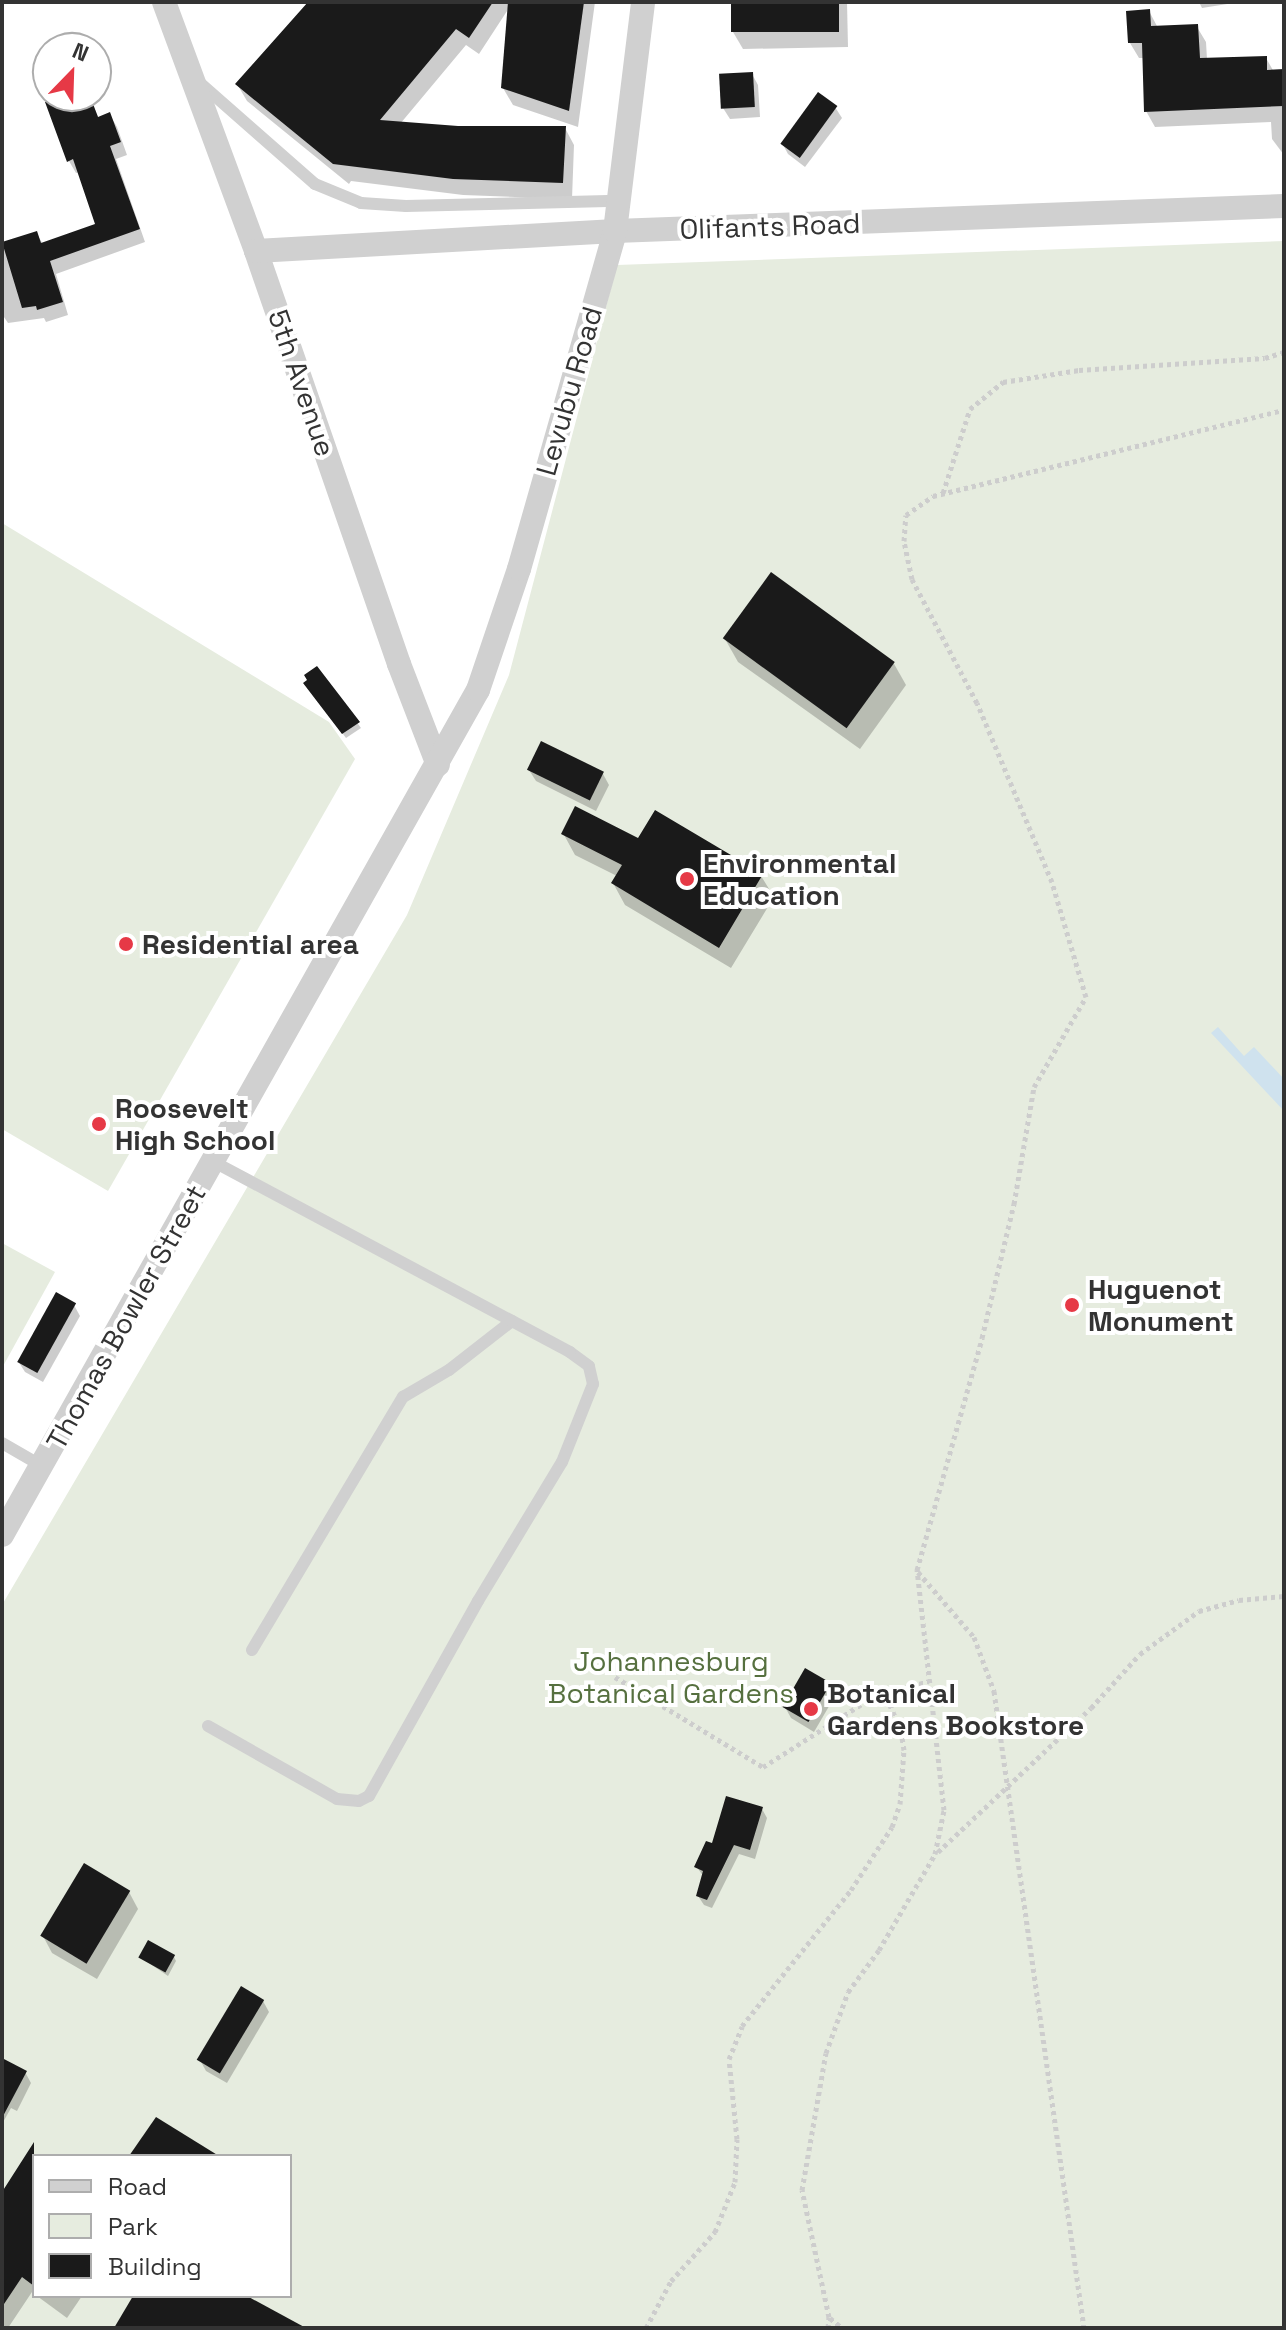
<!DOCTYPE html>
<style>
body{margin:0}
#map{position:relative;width:1286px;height:2330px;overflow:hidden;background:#fff;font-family:"Space Grotesk",sans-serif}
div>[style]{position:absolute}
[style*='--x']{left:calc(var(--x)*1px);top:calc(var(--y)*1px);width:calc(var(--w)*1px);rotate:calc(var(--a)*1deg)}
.green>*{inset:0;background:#e6ecdf}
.water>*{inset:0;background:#cfe2ee}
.shadow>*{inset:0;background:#0003}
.building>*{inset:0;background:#1a1a1a;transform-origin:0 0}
.path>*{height:5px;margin-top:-2.5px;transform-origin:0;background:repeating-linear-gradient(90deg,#cdcdcd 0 4px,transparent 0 8px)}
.service>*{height:12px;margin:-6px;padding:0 6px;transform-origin:6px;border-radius:6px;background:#d0d0d0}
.minor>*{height:24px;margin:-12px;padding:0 12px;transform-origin:12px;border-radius:12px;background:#d0d0d0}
.dots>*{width:22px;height:22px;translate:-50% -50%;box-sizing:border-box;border:4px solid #fff;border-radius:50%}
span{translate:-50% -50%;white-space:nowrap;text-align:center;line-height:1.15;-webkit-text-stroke:8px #fff;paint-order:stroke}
.street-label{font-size:28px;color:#333}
.poi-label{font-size:28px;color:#333;font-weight:700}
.left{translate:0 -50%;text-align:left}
.park-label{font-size:28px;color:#56703f}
.frame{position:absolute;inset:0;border:4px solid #333;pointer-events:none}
.legend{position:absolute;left:32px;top:2154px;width:260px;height:144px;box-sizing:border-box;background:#fff;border:2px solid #adadad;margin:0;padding:10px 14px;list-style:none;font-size:24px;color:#333}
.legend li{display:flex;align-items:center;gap:16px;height:40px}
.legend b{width:40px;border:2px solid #adadad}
.north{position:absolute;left:32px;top:32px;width:80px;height:80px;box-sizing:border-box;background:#fff;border:2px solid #adadad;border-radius:50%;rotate:23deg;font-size:22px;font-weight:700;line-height:32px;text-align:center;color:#333}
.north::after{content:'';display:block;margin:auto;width:28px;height:36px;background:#e63946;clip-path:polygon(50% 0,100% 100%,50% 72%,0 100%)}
</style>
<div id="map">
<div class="green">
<i style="clip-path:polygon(evenodd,1284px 241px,1284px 2328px,2px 2328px,2px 1605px,407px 915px,509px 675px,617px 265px,1284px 241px,34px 2156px,290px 2156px,290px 2296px,34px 2296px,34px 2156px)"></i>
<i style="clip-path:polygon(2px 523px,329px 722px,355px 759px,108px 1191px,2px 1129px)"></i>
<i style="clip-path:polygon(2px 1243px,55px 1272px,2px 1368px)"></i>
</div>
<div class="water">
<i style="clip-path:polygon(1218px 1027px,1244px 1056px,1254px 1047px,1284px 1079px,1284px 1111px,1211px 1033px)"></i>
</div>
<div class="shadow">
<i style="clip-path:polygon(311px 2px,595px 2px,578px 127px,513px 105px,503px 88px,509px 8px,479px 54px,466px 45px,400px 124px,458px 128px,565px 128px,574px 145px,572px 199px,463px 195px,351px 181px,349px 184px,247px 101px,237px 84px)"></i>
<i style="clip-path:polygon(733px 2px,847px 2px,848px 47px,743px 49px,733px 32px)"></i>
<i style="clip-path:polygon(1199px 2px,1240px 2px,1202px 8px)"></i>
<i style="clip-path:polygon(1149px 11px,1158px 28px,1197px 27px,1206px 42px,1207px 59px,1266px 58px,1274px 72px,1284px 71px,1284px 155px,1272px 139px,1271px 122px,1155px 127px,1146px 111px,1144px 58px,1139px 58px,1130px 43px)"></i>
<i style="clip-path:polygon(752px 74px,758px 85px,760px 117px,730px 119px,723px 108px)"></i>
<i style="clip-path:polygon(68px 96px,89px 96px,99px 119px,110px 115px,117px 127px,127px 155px,116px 159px,145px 242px,56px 274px,68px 315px,46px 322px,44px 318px,8px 323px,2px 314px,2px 245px,36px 233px,43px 244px,98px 225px,80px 172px,76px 173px,69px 161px)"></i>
<i style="clip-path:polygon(835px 107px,842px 118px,805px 167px,788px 154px,782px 143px)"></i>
<i style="clip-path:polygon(725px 639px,893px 662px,906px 685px,860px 749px,738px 662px)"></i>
<i style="clip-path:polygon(317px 668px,361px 728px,346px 738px,309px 688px)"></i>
<i style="clip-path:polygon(529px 770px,603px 774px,609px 785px,596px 811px,536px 781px)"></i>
<i style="clip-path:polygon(563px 833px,639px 841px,761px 876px,774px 897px,731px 968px,625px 905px,613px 883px,617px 876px,575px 855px)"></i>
<i style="clip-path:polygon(74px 1305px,80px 1316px,43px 1382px,25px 1372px,18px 1361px)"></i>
<i style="clip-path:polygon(829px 1685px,835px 1696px,814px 1732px,791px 1718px,785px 1707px)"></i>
<i style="clip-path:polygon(762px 1809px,767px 1818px,755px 1859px,739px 1854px,712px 1908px,704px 1905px,698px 1896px,704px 1877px,696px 1866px,713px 1846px)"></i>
<i style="clip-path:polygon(129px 1892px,138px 1909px,97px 1979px,52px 1953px,43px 1936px)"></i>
<i style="clip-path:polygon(140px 1957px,174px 1957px,176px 1961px,168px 1976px)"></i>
<i style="clip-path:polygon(263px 2001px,269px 2012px,227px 2083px,206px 2071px,200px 2060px)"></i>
<i style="clip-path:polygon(2px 2061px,25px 2072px,31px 2083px,17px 2111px,11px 2108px,2px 2124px)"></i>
<i style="clip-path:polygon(34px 2170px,34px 2294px,32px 2292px,8px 2328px,2px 2328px,2px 2210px)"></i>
<i style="clip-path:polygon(37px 2296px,82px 2296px,67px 2318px)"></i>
</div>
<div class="building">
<i style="clip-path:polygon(308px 2px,493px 2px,469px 38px,456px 29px,380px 120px,458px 126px,566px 126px,563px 183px,453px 179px,333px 164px,235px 84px)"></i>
<i style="clip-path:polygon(508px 2px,584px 2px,569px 111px,501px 88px)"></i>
<i style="left:731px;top:2px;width:108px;height:30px"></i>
<i style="clip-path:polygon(1150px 9px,1151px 26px,1198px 24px,1200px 58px,1267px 56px,1267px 70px,1284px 69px,1284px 106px,1144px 112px,1142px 43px,1128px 43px,1126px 11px)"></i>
<i style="left:753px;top:72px;width:35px;height:34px;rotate:87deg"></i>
<i style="left:818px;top:92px;width:24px;height:64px;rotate:36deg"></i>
<i style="clip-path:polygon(63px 96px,90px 96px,98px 117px,110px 112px,121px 142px,110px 146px,140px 229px,50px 261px,63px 302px,37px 310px,36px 306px,22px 308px,2px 242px,37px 231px,41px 243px,95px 224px,73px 159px,67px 162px,45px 102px)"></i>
<i style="left:771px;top:572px;width:153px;height:82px;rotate:36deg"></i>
<i style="clip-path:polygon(317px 666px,360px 722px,342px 734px,303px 683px,307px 680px,304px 675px)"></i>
<i style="left:541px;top:741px;width:70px;height:32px;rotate:26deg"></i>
<i style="clip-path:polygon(575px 806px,638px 838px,655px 810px,763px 874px,719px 948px,611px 883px,622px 865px,561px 834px)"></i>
<i style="left:56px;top:1292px;width:23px;height:80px;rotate:29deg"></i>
<i style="left:805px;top:1668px;width:30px;height:45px;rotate:30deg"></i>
<i style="clip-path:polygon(726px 1796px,763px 1807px,750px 1850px,734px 1845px,707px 1900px,696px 1896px,703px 1871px,694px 1867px,706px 1841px,712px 1843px)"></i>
<i style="left:84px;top:1863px;width:54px;height:85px;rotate:31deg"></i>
<i style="left:148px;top:1940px;width:31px;height:20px;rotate:29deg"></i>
<i style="left:241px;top:1986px;width:27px;height:86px;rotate:31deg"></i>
<i style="clip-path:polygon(2px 2058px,27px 2071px,2px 2118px)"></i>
<i style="clip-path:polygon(156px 2117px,219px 2156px,129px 2156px)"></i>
<i style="clip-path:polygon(34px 2142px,34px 2286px,22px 2277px,2px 2307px,2px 2192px)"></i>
<i style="clip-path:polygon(133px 2296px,247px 2296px,306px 2328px,114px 2328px)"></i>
</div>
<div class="path">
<i style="--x:943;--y:493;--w:88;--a:-72.2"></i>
<i style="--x:970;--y:409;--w:43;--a:-39.3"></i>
<i style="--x:1003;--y:382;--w:77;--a:-9"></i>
<i style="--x:1079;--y:370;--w:186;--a:-3.7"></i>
<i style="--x:1265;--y:358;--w:20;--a:-18"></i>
<i style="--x:918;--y:1572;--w:86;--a:49.3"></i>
<i style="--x:974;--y:1637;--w:58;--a:69.7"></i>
<i style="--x:994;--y:1691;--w:643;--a:81.96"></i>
<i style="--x:615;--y:1677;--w:173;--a:31.3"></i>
<i style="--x:763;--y:1767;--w:130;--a:-32.5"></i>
<i style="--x:873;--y:1697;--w:58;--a:-15.9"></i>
<i style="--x:938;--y:1852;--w:210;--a:-43.3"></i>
<i style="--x:1091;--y:1708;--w:73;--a:-47.8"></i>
<i style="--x:1140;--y:1654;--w:73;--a:-36.1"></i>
<i style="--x:1199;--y:1611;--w:41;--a:-15.4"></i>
<i style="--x:1239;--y:1600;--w:45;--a:-5.1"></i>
<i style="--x:830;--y:2318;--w:16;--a:40"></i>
<i style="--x:646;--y:2328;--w:53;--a:-62"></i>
<i style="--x:671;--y:2281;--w:66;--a:-48.1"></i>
<i style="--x:715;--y:2232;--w:54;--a:-68.2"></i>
<i style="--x:735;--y:2182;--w:43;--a:-87.3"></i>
<i style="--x:737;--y:2139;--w:80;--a:-95.7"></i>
<i style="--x:729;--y:2059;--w:35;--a:-68"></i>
<i style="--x:742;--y:2026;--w:174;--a:-51.3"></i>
<i style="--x:851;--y:1890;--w:75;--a:-56.9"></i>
<i style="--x:892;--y:1827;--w:24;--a:-71"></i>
<i style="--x:900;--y:1804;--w:54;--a:-85.8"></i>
<i style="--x:904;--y:1750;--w:20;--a:-99"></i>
<i style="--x:901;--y:1730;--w:39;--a:-114"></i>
<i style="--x:828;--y:2328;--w:11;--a:-85"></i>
<i style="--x:829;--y:2317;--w:130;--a:-102"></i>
<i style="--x:802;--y:2190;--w:139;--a:-80.1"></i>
<i style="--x:826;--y:2053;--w:65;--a:-70.2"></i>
<i style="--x:848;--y:1992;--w:52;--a:-53.6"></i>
<i style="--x:879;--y:1950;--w:111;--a:-59.7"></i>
<i style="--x:935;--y:1854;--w:45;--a:-78.4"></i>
<i style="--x:944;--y:1810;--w:242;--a:-96.4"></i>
<i style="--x:917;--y:1570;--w:241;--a:-74.3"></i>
<i style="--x:982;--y:1338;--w:138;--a:-76.6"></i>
<i style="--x:1014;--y:1204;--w:119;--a:-80.3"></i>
<i style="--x:1034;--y:1087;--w:104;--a:-60"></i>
<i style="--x:1086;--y:997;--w:120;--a:-106.5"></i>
<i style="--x:1052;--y:882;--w:194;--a:-112.7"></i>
<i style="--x:977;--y:703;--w:140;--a:-117.7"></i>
<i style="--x:912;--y:579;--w:39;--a:-102"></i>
<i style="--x:904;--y:541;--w:26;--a:-86"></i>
<i style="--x:906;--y:515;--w:33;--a:-35"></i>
<i style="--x:933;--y:496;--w:361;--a:-13.8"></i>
</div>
<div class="service">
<i style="--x:200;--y:83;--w:153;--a:41.3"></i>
<i style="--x:315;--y:184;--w:50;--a:22.4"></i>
<i style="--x:361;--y:203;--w:45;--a:3.8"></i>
<i style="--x:406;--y:206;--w:212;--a:-1.4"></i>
<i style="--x:2;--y:1443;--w:46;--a:29.9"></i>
<i style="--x:252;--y:1650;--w:295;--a:-59.2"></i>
<i style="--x:403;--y:1397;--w:53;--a:-30.4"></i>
<i style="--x:449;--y:1370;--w:80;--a:-37.9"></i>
<i style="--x:208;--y:1726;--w:148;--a:29.5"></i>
<i style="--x:337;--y:1799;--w:22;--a:5"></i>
<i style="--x:359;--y:1801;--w:11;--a:-27"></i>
<i style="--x:369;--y:1796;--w:223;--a:-60.8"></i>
<i style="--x:478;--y:1601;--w:162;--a:-58.9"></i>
<i style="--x:562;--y:1462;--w:84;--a:-68.3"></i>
<i style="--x:593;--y:1384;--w:18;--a:-103"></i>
<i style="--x:589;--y:1366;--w:24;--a:-144"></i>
<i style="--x:570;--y:1352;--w:404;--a:-151.9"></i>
</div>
<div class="minor">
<i style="--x:164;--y:2;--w:265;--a:69.7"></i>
<i style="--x:256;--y:251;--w:437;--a:70.9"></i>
<i style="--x:399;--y:664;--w:108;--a:68.9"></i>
<i style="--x:256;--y:251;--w:360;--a:-3.2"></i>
<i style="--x:615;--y:231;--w:669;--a:-2.14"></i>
<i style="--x:2;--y:1535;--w:970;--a:-60.61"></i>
<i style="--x:478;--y:690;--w:128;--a:-71.3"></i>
<i style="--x:519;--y:569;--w:351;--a:-74.1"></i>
<i style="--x:615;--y:231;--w:231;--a:-83"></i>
</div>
<div class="dots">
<i style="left:687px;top:879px;background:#e63946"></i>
<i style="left:126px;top:944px;background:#e63946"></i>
<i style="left:99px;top:1124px;background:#e63946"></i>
<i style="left:1072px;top:1305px;background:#e63946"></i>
<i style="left:811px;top:1709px;background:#e63946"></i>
</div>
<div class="street-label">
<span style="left:770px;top:226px;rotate:-2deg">Olifants Road</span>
<span style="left:302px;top:383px;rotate:71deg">5th Avenue</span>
<span style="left:569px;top:391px;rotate:-74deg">Levubu Road</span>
<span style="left:126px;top:1317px;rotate:-61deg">Thomas Bowler Street</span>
</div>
<div class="poi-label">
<span class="left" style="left:703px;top:879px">Environmental<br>Education</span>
<span class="left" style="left:142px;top:944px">Residential area</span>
<span class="left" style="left:115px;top:1124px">Roosevelt<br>High School</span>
<span class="left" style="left:1088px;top:1305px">Huguenot<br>Monument</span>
<span class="left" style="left:827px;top:1709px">Botanical<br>Gardens Bookstore</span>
</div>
<div class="park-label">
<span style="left:671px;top:1677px">Johannesburg<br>Botanical Gardens</span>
</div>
<div class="frame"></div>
<ul class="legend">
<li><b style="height:10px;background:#d0d0d0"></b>Road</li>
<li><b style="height:22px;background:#e6ecdf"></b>Park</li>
<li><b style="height:22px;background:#1a1a1a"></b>Building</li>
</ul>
<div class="north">N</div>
</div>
